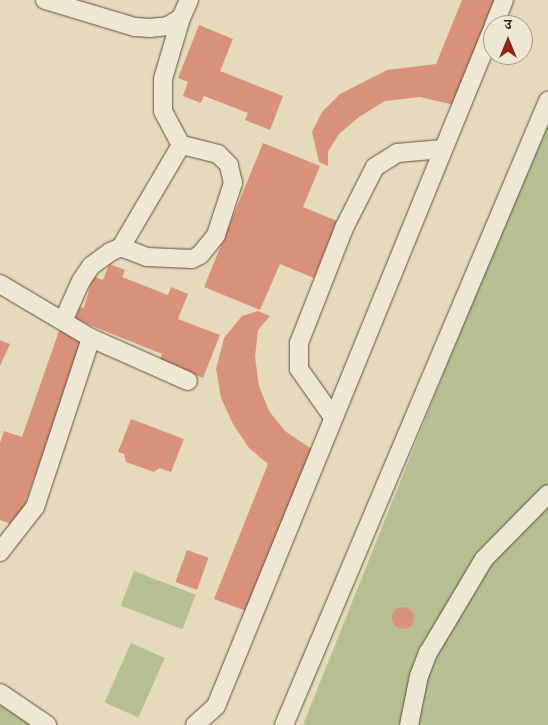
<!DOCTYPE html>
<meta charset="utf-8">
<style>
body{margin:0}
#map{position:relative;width:548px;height:725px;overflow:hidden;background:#e5dabc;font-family:"Sorts Mill Goudy","Noto Serif Devanagari",serif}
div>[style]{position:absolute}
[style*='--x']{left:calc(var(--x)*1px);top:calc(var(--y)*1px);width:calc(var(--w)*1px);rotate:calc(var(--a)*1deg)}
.green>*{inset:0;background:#b6bf90;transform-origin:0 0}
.building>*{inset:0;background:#d99279;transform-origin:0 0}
.round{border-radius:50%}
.roads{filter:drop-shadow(0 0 1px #604f3c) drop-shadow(0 0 1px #604f3c)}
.minor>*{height:18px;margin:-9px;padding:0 9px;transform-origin:9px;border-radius:9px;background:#eee7d3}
span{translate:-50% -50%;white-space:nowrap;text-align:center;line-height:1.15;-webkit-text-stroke:4px #eee7d3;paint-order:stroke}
.north{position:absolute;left:483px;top:15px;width:50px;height:50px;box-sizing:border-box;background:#eee7d3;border:1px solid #a49885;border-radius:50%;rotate:0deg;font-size:14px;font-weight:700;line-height:20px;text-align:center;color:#342111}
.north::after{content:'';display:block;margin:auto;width:18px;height:22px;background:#8f2418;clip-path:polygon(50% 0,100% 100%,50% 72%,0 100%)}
</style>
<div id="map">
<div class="green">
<i style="clip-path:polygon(548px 112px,548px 725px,303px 725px)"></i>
<i style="left:134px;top:571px;width:66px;height:37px;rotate:21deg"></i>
<i style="left:131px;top:643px;width:37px;height:65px;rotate:24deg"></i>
<i style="clip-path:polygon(0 703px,30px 725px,0 725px)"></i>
</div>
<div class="building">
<i style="clip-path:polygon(462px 0,496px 0,454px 105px,420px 97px,385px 101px,359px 117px,339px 134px,328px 152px,328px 166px,319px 162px,312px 132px,322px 112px,340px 94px,387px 70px,436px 64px)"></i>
<i style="clip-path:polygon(199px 25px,233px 39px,220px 71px,283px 96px,270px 130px,245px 120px,248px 113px,204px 96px,201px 103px,183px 96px,188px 82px,178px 78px)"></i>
<i style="clip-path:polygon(263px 143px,320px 166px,303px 207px,337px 221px,314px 278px,280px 264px,260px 310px,204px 287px)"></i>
<i style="clip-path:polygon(109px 264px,125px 270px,122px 277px,168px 295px,171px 287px,188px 294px,178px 319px,220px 335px,203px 378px,160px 361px,162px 354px,75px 319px,80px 307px,84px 308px,93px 276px,103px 280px)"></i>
<i style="clip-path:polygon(258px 311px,270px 316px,258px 330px,255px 357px,259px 386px,269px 411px,285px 431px,313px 450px,246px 611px,214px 599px,268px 464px,249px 448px,233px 424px,221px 398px,216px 369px,224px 338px,242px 316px)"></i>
<i style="clip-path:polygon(60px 328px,85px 337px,17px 526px,0 520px,0 443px,4px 431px,22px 437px)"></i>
<i style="clip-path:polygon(0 340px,10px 344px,0 366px)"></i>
<i style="clip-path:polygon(131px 419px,184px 439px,171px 472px,160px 468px,154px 472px,126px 462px,124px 454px,118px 452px)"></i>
<i style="left:187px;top:550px;width:23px;height:34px;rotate:20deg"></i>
<i class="round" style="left:392px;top:607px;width:22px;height:22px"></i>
</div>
<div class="roads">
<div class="minor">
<i style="--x:45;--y:0;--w:94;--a:16.7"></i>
<i style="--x:135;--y:27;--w:15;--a:4"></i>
<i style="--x:150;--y:28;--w:18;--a:-6"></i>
<i style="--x:168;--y:26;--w:15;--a:-32"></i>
<i style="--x:181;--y:18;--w:20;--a:-66"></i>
<i style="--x:494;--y:25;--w:27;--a:-68"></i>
<i style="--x:121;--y:247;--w:118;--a:-59.5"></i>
<i style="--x:0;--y:284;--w:106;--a:30.7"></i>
<i style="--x:91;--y:338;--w:178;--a:108.3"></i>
<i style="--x:35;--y:507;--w:57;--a:127.9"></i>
<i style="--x:63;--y:321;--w:44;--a:-65.8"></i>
<i style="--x:81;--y:281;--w:18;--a:-56"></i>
<i style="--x:91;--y:266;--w:24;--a:-36"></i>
<i style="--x:110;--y:252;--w:12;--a:-24"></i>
<i style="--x:121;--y:247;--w:28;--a:21"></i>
<i style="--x:147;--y:257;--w:45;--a:2.5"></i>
<i style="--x:192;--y:259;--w:9;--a:-27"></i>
<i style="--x:200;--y:255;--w:26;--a:-51"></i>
<i style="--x:216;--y:235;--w:55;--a:-71.9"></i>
<i style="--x:233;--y:183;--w:18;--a:-103"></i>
<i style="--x:229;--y:165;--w:16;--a:-135"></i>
<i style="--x:218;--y:154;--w:38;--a:-166"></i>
<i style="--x:181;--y:145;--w:38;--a:-118"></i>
<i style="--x:163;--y:111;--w:32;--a:-90"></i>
<i style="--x:163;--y:79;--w:64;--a:-73.6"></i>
<i style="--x:91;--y:338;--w:106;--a:23.9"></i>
<i style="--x:333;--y:417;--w:59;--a:-125.3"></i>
<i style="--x:299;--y:369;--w:26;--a:-90"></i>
<i style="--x:299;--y:343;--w:123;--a:-68.6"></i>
<i style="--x:344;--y:228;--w:68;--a:-63.1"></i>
<i style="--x:375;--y:167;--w:26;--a:-32"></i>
<i style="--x:397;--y:153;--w:46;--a:-5"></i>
<i style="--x:0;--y:693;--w:57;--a:34.2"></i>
<i style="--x:195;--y:725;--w:28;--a:-42"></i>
<i style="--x:216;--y:706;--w:732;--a:-67.78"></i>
<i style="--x:284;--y:725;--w:678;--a:-67.07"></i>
<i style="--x:409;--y:725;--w:50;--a:-78.5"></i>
<i style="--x:419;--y:676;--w:25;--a:-69"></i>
<i style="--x:428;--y:653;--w:109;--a:-59.2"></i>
<i style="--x:484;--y:559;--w:91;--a:-45.4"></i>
</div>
</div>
<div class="north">उ</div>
</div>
